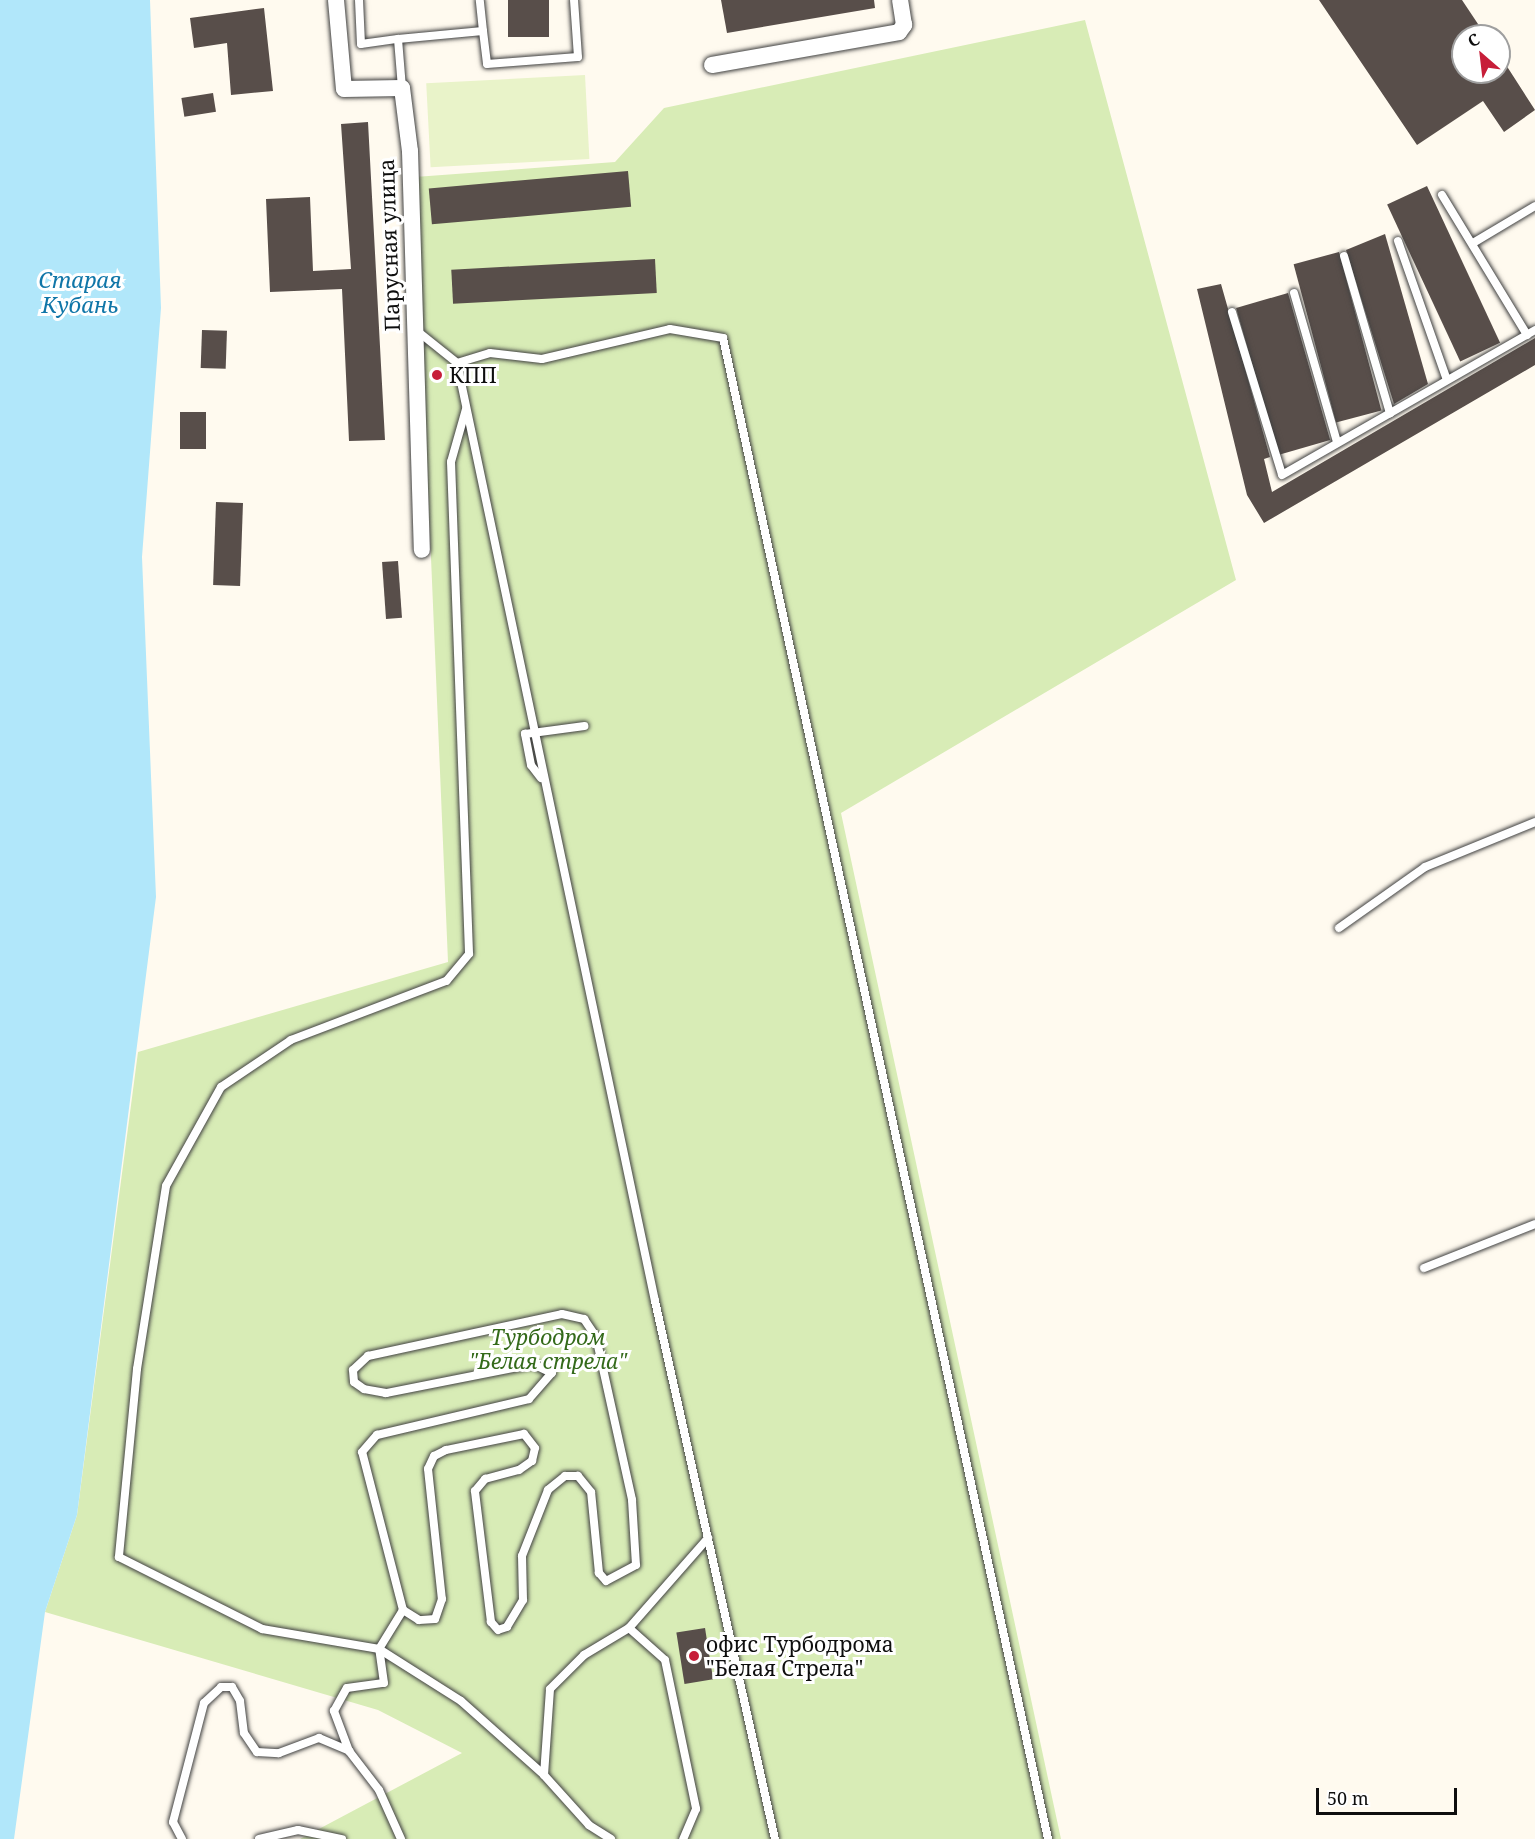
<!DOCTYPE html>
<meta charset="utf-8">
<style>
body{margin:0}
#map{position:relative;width:1535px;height:1839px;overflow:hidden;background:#fffaef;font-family:"Noto Serif",serif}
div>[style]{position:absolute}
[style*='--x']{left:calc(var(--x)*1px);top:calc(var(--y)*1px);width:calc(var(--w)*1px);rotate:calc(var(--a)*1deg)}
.green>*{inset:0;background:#d8ecb6}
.pitch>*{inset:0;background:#e9f3c9;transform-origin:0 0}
.water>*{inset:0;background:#b1e7fa}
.building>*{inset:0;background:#584e4a;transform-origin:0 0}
.roads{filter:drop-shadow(0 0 2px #414141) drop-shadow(0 0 2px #414141)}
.lane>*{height:8px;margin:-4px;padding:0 4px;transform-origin:4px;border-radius:4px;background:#fff}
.street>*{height:16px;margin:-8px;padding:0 8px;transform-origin:8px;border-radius:8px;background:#fff}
.dots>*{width:16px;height:16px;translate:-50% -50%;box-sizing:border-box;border:3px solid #fff;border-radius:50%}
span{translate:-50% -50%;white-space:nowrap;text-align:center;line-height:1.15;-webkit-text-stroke:6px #fff;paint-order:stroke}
.street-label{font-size:21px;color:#0e0e0e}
.poi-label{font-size:21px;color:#0e0e0e}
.left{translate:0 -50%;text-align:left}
.park-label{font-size:21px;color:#346a1a;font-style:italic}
.water-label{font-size:22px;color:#1076a8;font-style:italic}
.north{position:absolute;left:1451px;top:24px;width:60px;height:60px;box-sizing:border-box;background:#fff;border:2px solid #9f9f9f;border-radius:50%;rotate:332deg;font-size:16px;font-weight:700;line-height:24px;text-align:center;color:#0e0e0e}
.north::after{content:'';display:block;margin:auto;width:21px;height:27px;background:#c71e39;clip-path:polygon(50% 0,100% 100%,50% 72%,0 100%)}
.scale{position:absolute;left:1316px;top:1788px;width:141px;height:27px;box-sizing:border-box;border:3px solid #0e0e0e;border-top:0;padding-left:8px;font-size:18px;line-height:21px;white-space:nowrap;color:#0e0e0e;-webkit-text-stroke:4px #fff;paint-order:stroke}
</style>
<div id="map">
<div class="green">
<i style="clip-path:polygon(1085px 20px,1236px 580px,841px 813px,1061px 1839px,300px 1839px,462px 1753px,378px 1710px,45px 1612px,77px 1515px,138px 1052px,448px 962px,415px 177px,615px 162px,664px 108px)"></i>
</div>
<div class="pitch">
<i style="left:585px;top:75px;width:84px;height:159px;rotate:87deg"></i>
</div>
<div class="water">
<i style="clip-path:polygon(0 0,150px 0,161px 308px,142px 557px,156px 897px,77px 1515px,45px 1612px,14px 1839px,0 1839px)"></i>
</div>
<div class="building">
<i style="left:508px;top:0;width:41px;height:37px"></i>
<i style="clip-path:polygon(721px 0,874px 0,875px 8px,727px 33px)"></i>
<i style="clip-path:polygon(1319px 0,1462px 0,1486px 36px,1463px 36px,1463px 72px,1499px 72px,1499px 54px,1535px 110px,1504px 132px,1483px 101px,1417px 145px)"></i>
<i style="clip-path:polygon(264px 8px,273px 91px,231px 95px,227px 43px,194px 48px,190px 18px)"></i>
<i style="left:213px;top:93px;width:19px;height:32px;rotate:81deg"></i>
<i style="clip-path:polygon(368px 122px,385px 440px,349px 441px,342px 289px,270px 292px,266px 199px,310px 197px,313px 271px,351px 269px,341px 124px)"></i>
<i style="left:628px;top:171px;width:36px;height:200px;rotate:85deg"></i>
<i style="left:1427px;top:186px;width:173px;height:44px;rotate:65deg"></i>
<i style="clip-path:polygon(1385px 234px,1428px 384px,1394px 404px,1346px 250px)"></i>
<i style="left:1339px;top:252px;width:164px;height:47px;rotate:75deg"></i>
<i style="left:655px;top:259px;width:34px;height:204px;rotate:87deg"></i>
<i style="clip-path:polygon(1221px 284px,1270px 457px,1264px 459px,1272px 492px,1535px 338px,1535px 365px,1264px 523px,1247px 495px,1197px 289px)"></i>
<i style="left:1288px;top:293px;width:153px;height:54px;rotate:74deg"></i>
<i style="left:202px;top:330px;width:25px;height:38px;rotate:2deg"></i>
<i style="left:180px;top:412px;width:26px;height:37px"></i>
<i style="left:216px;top:502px;width:27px;height:83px;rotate:2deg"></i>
<i style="left:398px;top:561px;width:57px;height:16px;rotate:86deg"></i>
<i style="left:705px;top:1628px;width:52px;height:29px;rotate:81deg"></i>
</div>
<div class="roads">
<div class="lane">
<i style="--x:359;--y:0;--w:44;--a:87.4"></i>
<i style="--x:361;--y:44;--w:37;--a:-8"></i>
<i style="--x:483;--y:31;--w:33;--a:83"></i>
<i style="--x:487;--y:64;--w:91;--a:-4.4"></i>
<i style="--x:578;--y:57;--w:57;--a:-94"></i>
<i style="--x:402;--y:88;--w:49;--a:-94.7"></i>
<i style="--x:398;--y:39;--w:85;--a:-5.4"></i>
<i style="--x:483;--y:31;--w:31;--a:-96"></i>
<i style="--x:1442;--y:195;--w:164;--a:58.7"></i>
<i style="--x:1398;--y:241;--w:147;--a:70.6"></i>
<i style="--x:1473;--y:243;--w:72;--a:-30.8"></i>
<i style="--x:1344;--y:256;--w:164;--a:73.7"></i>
<i style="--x:1294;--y:293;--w:155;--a:73.9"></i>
<i style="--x:1232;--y:312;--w:170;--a:72.9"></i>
<i style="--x:1282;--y:475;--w:292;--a:-29.8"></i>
<i style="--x:416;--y:330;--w:53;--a:38.8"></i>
<i style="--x:457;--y:363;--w:959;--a:78.08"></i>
<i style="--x:655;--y:1301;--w:551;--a:77.43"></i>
<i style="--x:457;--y:363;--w:34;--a:-17"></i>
<i style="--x:490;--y:353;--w:52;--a:6.6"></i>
<i style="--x:542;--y:359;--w:131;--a:-13.2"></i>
<i style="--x:670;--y:329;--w:54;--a:9.6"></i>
<i style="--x:723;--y:338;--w:1536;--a:77.78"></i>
<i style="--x:466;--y:409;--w:55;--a:105.8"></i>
<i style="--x:451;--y:462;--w:492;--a:87.9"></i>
<i style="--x:469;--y:954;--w:35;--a:130"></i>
<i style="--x:446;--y:981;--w:166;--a:159.2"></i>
<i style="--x:291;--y:1040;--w:84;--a:146.1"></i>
<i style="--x:221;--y:1087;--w:113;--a:119.1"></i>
<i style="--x:166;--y:1186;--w:185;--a:99"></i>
<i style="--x:137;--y:1369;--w:189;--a:95.5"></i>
<i style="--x:119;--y:1557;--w:160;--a:26.7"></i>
<i style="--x:262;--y:1629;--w:119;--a:9.7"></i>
<i style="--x:379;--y:1649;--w:97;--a:32.4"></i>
<i style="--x:461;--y:1701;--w:111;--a:41.7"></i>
<i style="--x:541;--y:778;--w:16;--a:-128"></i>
<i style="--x:531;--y:765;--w:32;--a:-101"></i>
<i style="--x:525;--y:734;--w:60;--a:-7.7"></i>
<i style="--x:1339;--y:928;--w:105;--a:-35.3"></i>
<i style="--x:1425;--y:867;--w:119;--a:-22.2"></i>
<i style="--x:1424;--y:1268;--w:119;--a:-21.6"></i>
<i style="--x:562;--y:1314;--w:23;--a:13"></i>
<i style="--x:584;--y:1319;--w:22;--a:56"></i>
<i style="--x:596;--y:1337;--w:167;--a:77.5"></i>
<i style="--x:632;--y:1500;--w:65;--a:86.5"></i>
<i style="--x:636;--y:1565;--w:34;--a:152"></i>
<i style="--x:606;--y:1581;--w:11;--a:-131"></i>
<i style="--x:599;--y:1573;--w:81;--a:-95.6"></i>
<i style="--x:591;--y:1492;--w:21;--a:-129"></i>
<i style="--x:578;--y:1476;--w:13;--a:180"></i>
<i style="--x:565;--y:1476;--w:22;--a:141"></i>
<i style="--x:548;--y:1490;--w:71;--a:111.5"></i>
<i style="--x:522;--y:1556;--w:44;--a:88.7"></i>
<i style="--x:523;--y:1600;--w:31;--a:121"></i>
<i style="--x:507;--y:1627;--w:9;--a:162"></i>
<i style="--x:498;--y:1630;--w:11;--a:-131"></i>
<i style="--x:491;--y:1622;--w:132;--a:-97"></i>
<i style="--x:475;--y:1491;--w:16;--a:-50"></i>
<i style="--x:485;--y:1479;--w:35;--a:-15"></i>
<i style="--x:519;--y:1470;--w:16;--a:-35"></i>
<i style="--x:532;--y:1461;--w:13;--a:-77"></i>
<i style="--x:535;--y:1448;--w:18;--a:-128"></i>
<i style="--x:524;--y:1434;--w:80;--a:168.4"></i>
<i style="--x:446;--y:1450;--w:13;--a:153"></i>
<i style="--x:434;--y:1456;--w:14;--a:115"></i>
<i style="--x:428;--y:1469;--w:131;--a:83.9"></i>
<i style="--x:442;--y:1599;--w:21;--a:109"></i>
<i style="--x:435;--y:1619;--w:16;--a:176"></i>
<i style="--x:419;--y:1620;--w:19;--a:-148"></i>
<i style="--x:403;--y:1610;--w:163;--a:-104.5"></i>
<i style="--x:362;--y:1452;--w:23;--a:-49"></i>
<i style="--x:377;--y:1435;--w:156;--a:-13.3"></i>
<i style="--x:529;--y:1399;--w:35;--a:-49"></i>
<i style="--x:552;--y:1373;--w:21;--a:-155"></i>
<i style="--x:533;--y:1364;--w:150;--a:168.8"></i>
<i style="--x:386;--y:1393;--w:22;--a:-170"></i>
<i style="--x:364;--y:1389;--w:12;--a:-145"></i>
<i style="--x:354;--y:1382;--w:12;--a:-95"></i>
<i style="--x:353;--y:1370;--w:21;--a:-43"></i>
<i style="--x:368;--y:1356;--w:198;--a:-12.2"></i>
<i style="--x:629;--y:1628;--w:48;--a:41.6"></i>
<i style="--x:665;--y:1660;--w:152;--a:78.2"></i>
<i style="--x:696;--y:1809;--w:33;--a:113"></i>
<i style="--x:349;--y:1751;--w:43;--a:-110.6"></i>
<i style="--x:334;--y:1711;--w:26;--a:-61"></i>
<i style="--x:347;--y:1688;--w:37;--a:-8"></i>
<i style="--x:384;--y:1683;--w:34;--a:-98"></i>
<i style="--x:379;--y:1649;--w:46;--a:-58.4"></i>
<i style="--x:182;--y:1839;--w:19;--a:-118"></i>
<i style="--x:173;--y:1822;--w:123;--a:-75.4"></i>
<i style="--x:204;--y:1703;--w:23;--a:-43"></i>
<i style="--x:221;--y:1687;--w:11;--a:0"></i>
<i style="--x:232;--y:1687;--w:16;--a:60"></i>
<i style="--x:240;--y:1701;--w:32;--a:83"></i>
<i style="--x:244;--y:1733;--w:23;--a:56"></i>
<i style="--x:257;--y:1752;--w:22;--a:3"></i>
<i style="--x:279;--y:1753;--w:43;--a:-20.6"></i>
<i style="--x:319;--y:1738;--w:33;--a:23"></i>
<i style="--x:349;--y:1751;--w:49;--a:52.4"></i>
<i style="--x:379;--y:1790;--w:54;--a:65.8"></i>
<i style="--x:259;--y:1839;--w:40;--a:-13"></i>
<i style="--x:298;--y:1830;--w:45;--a:11.6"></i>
<i style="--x:611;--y:1839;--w:26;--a:-148"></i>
<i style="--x:589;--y:1825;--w:67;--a:-132"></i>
<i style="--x:544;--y:1775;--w:86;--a:-86"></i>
<i style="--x:550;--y:1689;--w:48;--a:-45"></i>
<i style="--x:584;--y:1655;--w:52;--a:-31"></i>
<i style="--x:629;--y:1628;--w:120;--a:-48.7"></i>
</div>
<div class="street">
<i style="--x:336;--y:0;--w:89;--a:84.9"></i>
<i style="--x:344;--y:89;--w:58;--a:-1"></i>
<i style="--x:402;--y:88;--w:64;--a:82.8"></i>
<i style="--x:410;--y:151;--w:399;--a:88.3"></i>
<i style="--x:712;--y:65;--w:190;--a:-10"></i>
<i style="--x:899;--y:32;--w:9;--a:-54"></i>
<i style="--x:904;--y:25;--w:25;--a:-99"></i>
</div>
</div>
<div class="dots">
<i style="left:437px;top:375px;background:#c71e39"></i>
<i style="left:694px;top:1656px;background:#c71e39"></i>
</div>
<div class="street-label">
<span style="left:389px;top:245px;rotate:-92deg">Парусная улица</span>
</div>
<div class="poi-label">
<span class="left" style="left:449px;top:375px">КПП</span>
<span class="left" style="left:706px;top:1656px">офис Турбодрома<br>"Белая Стрела"</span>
</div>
<div class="park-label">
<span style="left:548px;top:1349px">Турбодром<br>"Белая стрела"</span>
</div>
<div class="water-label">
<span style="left:80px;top:292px">Старая<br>Кубань</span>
</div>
<div class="north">С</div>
<div class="scale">50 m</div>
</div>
